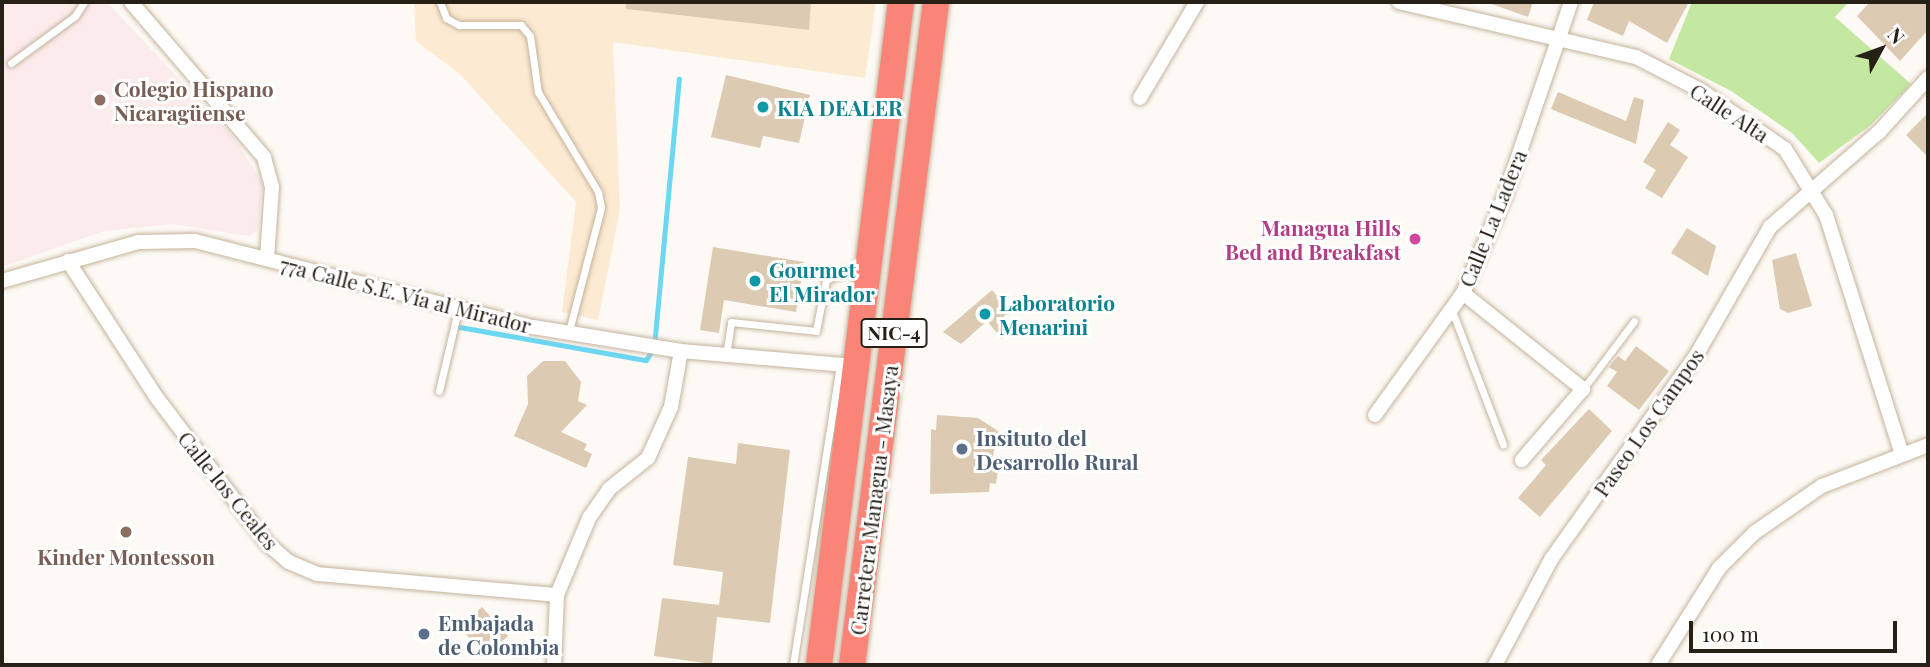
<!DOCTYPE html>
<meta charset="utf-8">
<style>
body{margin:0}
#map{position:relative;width:1930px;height:667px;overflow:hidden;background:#fdf9f4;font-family:"Playfair Display",serif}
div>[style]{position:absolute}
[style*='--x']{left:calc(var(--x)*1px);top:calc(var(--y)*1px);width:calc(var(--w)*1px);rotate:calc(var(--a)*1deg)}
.built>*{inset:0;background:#fdead2}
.education>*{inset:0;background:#fcebeb}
.green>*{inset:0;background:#c4e8a2}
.stream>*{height:4.5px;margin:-2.25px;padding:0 2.25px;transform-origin:2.25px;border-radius:2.25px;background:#6bd7f3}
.building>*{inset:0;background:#dccab3;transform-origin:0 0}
.roads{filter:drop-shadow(0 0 2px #c5b39c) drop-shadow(0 0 2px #c5b39c)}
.lane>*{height:7px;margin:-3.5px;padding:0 3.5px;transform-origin:3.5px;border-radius:3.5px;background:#fff}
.street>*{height:14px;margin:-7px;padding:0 7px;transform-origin:7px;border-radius:7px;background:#fff}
.highway>*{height:26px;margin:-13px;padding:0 13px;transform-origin:13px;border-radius:13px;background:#fa8478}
.dots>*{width:19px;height:19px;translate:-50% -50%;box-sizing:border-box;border:4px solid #fff;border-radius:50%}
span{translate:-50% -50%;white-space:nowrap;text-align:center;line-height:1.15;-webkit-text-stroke:6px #fff;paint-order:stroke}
.shield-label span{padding:2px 5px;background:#fff;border:2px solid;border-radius:5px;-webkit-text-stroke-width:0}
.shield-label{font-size:19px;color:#272017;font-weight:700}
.education-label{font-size:21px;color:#785e54;font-weight:700}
.left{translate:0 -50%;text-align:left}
.culture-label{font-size:21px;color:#0d838f;font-weight:700}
.street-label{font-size:21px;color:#272017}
.hotel-label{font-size:21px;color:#b23c85;font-weight:700}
.right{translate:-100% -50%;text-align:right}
.service-label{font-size:21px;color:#4e5e75;font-weight:700}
.frame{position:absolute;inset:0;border:4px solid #272017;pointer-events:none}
.north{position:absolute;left:1846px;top:14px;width:70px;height:70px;-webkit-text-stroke:5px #fff;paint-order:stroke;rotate:49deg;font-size:19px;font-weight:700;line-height:28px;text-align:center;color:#272017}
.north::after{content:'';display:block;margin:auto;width:24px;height:32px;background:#272017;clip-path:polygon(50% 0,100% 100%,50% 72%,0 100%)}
.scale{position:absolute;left:1689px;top:621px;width:208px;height:32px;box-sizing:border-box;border:4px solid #272017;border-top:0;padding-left:9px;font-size:21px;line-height:24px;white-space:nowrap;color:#272017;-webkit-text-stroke:5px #fff;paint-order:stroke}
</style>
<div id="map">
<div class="built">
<i style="clip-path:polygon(414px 2px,876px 2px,865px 78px,613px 42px,620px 209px,598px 320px,562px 312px,576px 202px,460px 74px,416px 41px)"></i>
</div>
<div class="education">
<i style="clip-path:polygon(2px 2px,108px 3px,235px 139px,263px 184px,257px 231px,249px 236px,172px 224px,104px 231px,2px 267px)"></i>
</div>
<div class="green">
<i style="clip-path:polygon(1692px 2px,1849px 2px,1835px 17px,1911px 84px,1871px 125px,1819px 163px,1792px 133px,1731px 91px,1669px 59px)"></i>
</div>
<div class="stream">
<i style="--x:460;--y:327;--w:189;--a:10.1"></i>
<i style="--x:646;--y:360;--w:15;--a:-58"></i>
<i style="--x:654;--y:347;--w:269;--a:-84.7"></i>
</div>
<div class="building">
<i style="clip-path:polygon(626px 2px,811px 2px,809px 30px,626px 9px)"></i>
<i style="clip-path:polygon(1486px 2px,1533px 2px,1528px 17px)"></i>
<i style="clip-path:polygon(1594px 2px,1689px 2px,1667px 43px,1629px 21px,1623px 36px,1587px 20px)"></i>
<i style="clip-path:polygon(1870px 2px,1928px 2px,1928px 30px,1900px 61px,1857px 16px)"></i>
<i style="clip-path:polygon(726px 75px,810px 95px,799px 143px,763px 136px,760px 148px,711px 137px)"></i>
<i style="clip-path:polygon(1558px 92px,1626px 121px,1634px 97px,1644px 100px,1636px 144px,1551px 109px)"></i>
<i style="clip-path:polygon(1928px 113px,1928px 157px,1906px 135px)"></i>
<i style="clip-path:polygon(1668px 122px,1680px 130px,1670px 145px,1688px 157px,1662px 198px,1645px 188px,1656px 170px,1643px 162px)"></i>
<i style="clip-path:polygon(1687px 228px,1716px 246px,1708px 276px,1671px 253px)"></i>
<i style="clip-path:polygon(713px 247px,804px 262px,796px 312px,724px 300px,719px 333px,700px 330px)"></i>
<i style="clip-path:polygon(1796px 253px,1812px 306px,1788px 313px,1780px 309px,1772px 260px)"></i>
<i style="clip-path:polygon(992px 290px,1010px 311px,1003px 317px,1013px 329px,1002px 339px,987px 321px,961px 344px,943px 332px)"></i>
<i style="clip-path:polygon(1636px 346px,1669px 371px,1639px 410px,1607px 386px,1617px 372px,1609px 367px,1618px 356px,1625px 361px)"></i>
<i style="clip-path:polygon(543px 361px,565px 361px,581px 382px,578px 401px,587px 405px,561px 432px,587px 444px,584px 450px,592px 454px,586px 468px,514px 436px,528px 404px,527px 376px)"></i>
<i style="clip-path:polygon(1589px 409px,1612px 431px,1540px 517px,1518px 498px,1546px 465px,1541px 460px)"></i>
<i style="clip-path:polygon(937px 415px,978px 418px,998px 431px,991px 466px,998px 470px,996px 484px,990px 483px,989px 492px,930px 494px,931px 429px,936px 430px)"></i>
<i style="clip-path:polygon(738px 443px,790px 450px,770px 623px,717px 617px,712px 664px,654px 656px,662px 598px,719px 605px,723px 572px,673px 565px,688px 457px,736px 464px)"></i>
<i style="left:482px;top:607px;width:39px;height:30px;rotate:48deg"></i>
</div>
<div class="roads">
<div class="lane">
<i style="--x:440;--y:2;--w:17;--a:69"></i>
<i style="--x:446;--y:18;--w:15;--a:28"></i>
<i style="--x:459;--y:25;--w:62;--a:0"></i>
<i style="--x:521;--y:25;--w:14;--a:51"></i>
<i style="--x:530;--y:36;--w:57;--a:81.9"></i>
<i style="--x:538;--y:92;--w:117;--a:59"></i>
<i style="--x:598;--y:192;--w:16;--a:79"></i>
<i style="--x:601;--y:208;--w:127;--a:104.6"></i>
<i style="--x:11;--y:63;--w:79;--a:-36.3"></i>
<i style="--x:75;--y:16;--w:17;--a:-57"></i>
<i style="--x:1451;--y:308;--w:146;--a:69.1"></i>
<i style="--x:726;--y:355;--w:33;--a:-81"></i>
<i style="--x:731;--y:322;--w:85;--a:6"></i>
<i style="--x:816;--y:331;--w:52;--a:-78.9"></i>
<i style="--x:826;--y:280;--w:39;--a:-24"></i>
<i style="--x:1583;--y:389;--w:85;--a:-53.1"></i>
<i style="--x:439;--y:391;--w:83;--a:-76.8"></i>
<i style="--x:793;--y:665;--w:303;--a:-81.1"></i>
</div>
<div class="street">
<i style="--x:131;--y:2;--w:204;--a:49.4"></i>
<i style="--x:264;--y:157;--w:31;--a:75"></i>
<i style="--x:272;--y:187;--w:71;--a:94"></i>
<i style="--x:1399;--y:2;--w:243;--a:13.1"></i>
<i style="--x:1636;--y:57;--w:72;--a:27.3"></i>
<i style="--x:1700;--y:90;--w:103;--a:34.8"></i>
<i style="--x:1785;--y:149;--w:78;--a:58.2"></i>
<i style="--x:1826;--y:215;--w:251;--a:72.4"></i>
<i style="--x:1140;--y:98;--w:112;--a:-59.3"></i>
<i style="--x:68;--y:261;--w:163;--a:57"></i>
<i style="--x:157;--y:398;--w:183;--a:52.8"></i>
<i style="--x:268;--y:544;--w:28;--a:41"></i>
<i style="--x:289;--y:562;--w:30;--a:23"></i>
<i style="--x:317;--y:574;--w:241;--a:5"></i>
<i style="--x:2;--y:281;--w:142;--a:-15.9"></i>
<i style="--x:139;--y:242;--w:56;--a:-1"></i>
<i style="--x:195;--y:241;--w:349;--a:14.3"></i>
<i style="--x:533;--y:327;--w:150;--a:9.2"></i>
<i style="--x:681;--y:351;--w:177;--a:4.9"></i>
<i style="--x:1463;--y:293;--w:154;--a:38.7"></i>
<i style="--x:1583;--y:389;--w:94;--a:130.7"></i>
<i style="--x:1375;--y:415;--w:150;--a:-54.2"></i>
<i style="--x:1463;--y:293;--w:103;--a:-66.7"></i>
<i style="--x:1504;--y:198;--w:207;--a:-71.1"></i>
<i style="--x:554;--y:665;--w:70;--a:-87.5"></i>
<i style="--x:557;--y:595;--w:83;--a:-67.4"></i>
<i style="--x:589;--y:518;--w:35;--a:-55"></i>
<i style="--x:609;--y:489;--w:50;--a:-38.5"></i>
<i style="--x:648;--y:458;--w:56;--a:-65.7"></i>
<i style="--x:671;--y:407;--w:57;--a:-79.9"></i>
<i style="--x:1495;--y:665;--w:121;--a:-62"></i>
<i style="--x:1552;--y:558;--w:250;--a:-54.6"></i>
<i style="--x:1697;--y:354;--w:146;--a:-60.1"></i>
<i style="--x:1770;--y:227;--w:145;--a:-41.1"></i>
<i style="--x:1879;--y:132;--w:73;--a:-47.8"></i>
<i style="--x:1658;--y:665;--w:115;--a:-57.8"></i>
<i style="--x:1719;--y:568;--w:49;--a:-45"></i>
<i style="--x:1754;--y:533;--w:83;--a:-34.7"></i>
<i style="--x:1822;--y:486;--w:114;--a:-21.1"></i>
</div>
<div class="highway">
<i style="--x:819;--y:665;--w:668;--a:-82.95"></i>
<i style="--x:852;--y:665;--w:668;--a:-82.78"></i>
</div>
</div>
<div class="dots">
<i style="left:100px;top:100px;background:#8d6e63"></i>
<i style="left:763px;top:107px;background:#0f9aa8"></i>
<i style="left:1415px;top:239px;background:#d1479c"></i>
<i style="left:755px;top:281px;background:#0f9aa8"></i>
<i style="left:985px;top:314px;background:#0f9aa8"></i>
<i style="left:962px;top:449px;background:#5c6f8a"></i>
<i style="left:126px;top:532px;background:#8d6e63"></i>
<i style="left:424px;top:634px;background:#5c6f8a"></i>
</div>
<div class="shield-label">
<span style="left:894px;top:333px">NIC-4</span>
</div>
<div class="education-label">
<span class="left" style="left:114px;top:100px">Colegio Hispano<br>Nicaragüense</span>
<span style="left:126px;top:556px">Kinder Montesson</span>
</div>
<div class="culture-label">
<span class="left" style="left:777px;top:107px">KIA DEALER</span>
<span class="left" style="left:769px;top:281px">Gourmet<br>El Mirador</span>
<span class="left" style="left:999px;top:314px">Laboratorio<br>Menarini</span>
</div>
<div class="street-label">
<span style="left:1730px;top:112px;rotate:33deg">Calle Alta</span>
<span style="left:1492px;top:218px;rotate:-68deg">Calle La Ladera</span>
<span style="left:406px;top:294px;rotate:14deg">77a Calle S.E. Vía al Mirador</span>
<span style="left:1648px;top:422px;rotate:-55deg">Paseo Los Campos</span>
<span style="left:229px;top:490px;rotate:51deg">Calle los Ceales</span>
<span style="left:873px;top:500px;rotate:-83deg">Carretera Managua - Masaya</span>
</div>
<div class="hotel-label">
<span class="right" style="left:1401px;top:239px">Managua Hills<br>Bed and Breakfast</span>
</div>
<div class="service-label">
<span class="left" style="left:976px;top:449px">Insituto del<br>Desarrollo Rural</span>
<span class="left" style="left:438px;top:634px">Embajada<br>de Colombia</span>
</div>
<div class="frame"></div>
<div class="north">N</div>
<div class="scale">100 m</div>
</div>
